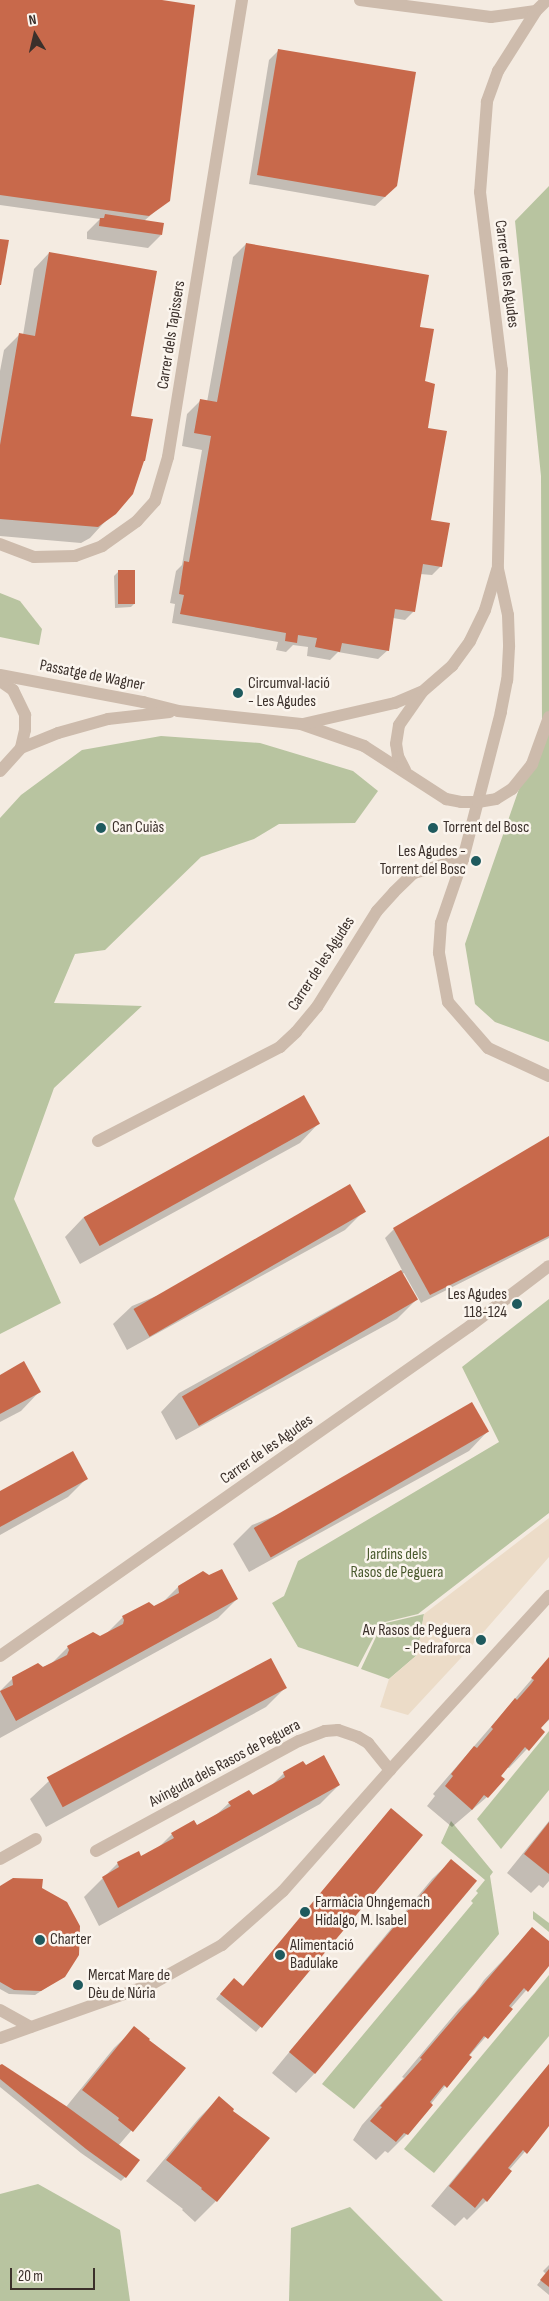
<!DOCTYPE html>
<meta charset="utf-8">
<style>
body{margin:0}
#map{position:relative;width:549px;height:2301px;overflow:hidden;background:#f4ebe1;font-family:"Sofia Sans Condensed",sans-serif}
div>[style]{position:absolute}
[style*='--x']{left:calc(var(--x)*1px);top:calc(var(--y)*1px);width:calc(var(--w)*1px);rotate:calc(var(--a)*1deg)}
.green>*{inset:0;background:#b8c4a0}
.plaza>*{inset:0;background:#ecdcc8}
.shadow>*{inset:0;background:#0003}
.building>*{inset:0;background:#c8694b;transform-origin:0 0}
.street>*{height:12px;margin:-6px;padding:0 6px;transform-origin:6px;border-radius:6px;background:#cdbbac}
.dots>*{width:14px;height:14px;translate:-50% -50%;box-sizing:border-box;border:2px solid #fbf5ee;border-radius:50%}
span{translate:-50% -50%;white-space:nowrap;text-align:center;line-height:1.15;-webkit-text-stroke:5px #fbf5ee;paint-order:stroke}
.street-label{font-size:16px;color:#3b302b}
.poi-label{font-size:16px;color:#3b302b}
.left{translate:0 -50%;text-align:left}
.right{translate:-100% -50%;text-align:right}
.park-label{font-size:16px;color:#4a5a2e}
.north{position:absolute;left:10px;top:10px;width:50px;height:50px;-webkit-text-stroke:4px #fbf5ee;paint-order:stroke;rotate:351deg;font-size:14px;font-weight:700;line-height:20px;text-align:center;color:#3b302b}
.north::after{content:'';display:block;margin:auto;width:18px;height:22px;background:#3b302b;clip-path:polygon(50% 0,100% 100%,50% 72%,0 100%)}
.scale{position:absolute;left:10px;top:2268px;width:85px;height:22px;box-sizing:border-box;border:2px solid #3b302b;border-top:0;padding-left:6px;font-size:15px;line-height:18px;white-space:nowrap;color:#3b302b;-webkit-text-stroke:4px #fbf5ee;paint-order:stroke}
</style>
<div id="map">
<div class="green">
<i style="clip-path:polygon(549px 186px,549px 1042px,495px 1022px,475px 1004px,465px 944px,542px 723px,541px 476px,515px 221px)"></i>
<i style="clip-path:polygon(0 593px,20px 601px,42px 629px,39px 645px,0 637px)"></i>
<i style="clip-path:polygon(161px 736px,260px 743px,353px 771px,378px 791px,355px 823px,279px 824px,254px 839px,201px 857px,105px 950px,75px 954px,54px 1003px,142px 1006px,54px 1088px,14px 1199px,61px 1303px,0 1334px,0 818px,21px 795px,82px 750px)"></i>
<i style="clip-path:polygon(549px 1299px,549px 1513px,418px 1614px,381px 1623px,358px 1667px,298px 1647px,272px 1603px,284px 1596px,298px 1561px,499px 1442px,462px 1367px)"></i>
<i style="clip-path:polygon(424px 1614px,417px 1655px,389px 1679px,361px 1669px,382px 1624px)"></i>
<i style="clip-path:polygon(549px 1731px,549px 1790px,501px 1849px,477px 1819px)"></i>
<i style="clip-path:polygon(451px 1821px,493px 1872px,490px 1876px,499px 1934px,354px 2109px,322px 2084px,473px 1903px,471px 1901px,478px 1893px,476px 1891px,485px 1880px,441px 1843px)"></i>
<i style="clip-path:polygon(533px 1911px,549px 1923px,549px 1932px,533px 1919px)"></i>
<i style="clip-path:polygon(549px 1975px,549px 2036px,434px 2173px,404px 2149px)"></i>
<i style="clip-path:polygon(38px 2184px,120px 2230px,130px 2301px,0 2301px,0 2194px)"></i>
<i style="clip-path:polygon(350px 2207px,443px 2301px,289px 2301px,291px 2228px)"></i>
</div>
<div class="plaza">
<i style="clip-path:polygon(549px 1518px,549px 1557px,460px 1659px,408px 1715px,380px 1707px,389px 1679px,417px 1655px,424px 1614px)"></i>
</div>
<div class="shadow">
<i style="clip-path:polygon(0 0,152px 0,168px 200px,144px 221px,161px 235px,148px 248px,87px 239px,87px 232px,100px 219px,0 205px)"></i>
<i style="clip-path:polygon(279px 50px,386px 196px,375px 206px,249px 184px,269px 60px)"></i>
<i style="clip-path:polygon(246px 244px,419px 328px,426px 429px,429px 521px,441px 566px,432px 575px,420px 574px,414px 611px,405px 620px,393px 618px,388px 650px,378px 659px,338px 652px,330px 660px,307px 656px,308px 647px,293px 645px,286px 652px,276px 650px,278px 642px,172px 623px,175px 604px,170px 603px,176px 571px,182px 565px,202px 450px,182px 446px,187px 414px,200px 401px,207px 402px,233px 257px)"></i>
<i style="clip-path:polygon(49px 253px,130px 417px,142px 463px,131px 493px,90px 538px,81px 543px,0 536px,0 371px,4px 350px,19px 335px,23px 335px,34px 269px)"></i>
<i style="clip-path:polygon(118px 572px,135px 603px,131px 607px,115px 608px,114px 576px)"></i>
<i style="clip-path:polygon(303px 1097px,318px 1124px,300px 1143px,80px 1264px,65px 1237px,83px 1218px)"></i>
<i style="clip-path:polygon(549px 1138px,549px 1238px,421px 1303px,404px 1273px,402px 1274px,416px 1300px,397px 1319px,176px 1440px,161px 1412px,179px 1393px,402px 1270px,385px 1238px,394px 1229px)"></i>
<i style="clip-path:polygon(364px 1211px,345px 1230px,127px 1350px,113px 1324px,132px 1306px)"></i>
<i style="clip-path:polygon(0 1376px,39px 1392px,21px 1411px,0 1422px)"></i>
<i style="clip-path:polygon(487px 1432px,469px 1451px,249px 1572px,233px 1544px,252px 1525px)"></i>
<i style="clip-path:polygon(87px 1478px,68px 1497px,0 1535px,0 1492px)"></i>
<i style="clip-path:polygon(178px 1587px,237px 1599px,218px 1618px,0 1738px,0 1691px,13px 1678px,51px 1664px,68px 1647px,105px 1635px,123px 1617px,161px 1604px)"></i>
<i style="clip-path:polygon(549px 1659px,549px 1720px,540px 1728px,543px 1732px,509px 1768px,507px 1767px,487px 1797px,452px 1827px,427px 1806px,435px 1796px,433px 1794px)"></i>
<i style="clip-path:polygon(285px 1688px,266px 1707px,46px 1827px,30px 1799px,49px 1781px)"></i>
<i style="clip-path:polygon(306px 1767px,339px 1785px,320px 1804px,99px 1926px,84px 1897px,118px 1863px,141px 1857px,158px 1848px,172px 1834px,197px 1826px,215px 1816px,229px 1803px,252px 1797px,270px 1787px,284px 1773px)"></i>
<i style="clip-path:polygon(549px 1821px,549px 1881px,543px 1888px,539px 1885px,531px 1893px,507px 1873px)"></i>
<i style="clip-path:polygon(421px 1835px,256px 2032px,216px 1999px,229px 1984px,243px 1987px)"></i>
<i style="clip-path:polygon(451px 1861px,314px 2074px,296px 2093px,272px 2073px,432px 1879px)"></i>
<i style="clip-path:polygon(0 1887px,41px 1888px,64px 1976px,35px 1995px,9px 1994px,0 1989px)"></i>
<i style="clip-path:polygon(532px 1929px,549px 1943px,549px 1964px,469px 2056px,407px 2134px,388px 2153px,385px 2151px,376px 2160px,353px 2140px,362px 2125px,404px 2078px,402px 2077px,459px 2009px,475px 1993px,484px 1980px)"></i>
<i style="clip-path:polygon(135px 2028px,147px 2041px,184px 2069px,118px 2146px,125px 2177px,121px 2181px,81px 2153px,0 2087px,0 2066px,66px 2107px,114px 2048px)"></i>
<i style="clip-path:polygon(549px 2064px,549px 2124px,509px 2170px,510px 2171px,486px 2201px,467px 2220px,464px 2217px,455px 2226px,431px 2206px)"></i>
<i style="clip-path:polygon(219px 2098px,231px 2111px,268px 2138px,216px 2201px,195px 2222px,182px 2210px,183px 2209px,146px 2181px,199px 2118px)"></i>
<i style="clip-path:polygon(549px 2265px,549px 2295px,537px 2285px,546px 2274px,543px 2271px)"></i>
</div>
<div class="building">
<i style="clip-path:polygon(0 0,162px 0,195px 5px,170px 201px,149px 216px,0 195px)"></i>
<i style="clip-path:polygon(278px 49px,416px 72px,397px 186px,385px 197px,257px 175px)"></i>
<i style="clip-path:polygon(105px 214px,164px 223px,162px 235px,99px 226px,100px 218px,104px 218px)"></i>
<i style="clip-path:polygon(0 239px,9px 240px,1px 285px,0 285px)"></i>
<i style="clip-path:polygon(246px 243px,429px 275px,420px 327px,434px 329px,425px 381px,435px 384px,428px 428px,447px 431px,431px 520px,450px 523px,442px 567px,423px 564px,415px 612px,395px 609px,389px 651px,342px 643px,340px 652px,315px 647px,317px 638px,298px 635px,297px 643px,285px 641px,286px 633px,180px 614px,184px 595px,179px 594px,184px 561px,189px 562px,211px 436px,194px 433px,200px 399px,217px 402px)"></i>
<i style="clip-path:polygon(49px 252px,157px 271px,131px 416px,153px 419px,145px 461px,144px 461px,133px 494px,116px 514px,98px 527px,0 519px,0 445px,19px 333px,35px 336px)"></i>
<i style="left:118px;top:570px;width:17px;height:34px"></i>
<i style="left:304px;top:1095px;width:33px;height:252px;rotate:61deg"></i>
<i style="clip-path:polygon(549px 1136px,549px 1236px,430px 1295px,393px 1228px)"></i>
<i style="left:350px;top:1184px;width:32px;height:250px;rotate:60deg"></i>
<i style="left:401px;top:1270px;width:34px;height:253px;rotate:60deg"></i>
<i style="clip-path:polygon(24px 1361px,41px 1392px,0 1414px,0 1375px)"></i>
<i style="left:472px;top:1402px;width:34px;height:252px;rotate:60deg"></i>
<i style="clip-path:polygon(73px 1451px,88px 1479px,0 1527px,0 1491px)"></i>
<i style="clip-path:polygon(222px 1569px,238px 1599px,16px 1721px,0 1691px,13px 1685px,12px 1677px,38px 1663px,43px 1667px,67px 1655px,69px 1650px,67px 1646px,93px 1632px,100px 1636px,123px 1624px,124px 1620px,122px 1616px,149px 1602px,154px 1606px,179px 1593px,178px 1586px,203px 1571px,209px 1575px)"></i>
<i style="clip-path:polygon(549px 1657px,549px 1719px,541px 1728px,545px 1732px,529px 1751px,525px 1747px,501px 1776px,505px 1779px,488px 1798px,484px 1795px,472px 1810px,445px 1786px,453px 1776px,451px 1774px,474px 1746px,477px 1748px,493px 1729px,491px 1727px,515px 1698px,517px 1700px,531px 1684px,534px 1680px,531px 1678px)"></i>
<i style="left:271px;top:1658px;width:34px;height:254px;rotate:62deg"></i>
<i style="clip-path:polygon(324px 1755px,340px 1785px,118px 1908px,102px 1877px,119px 1867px,117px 1862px,139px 1851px,141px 1856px,174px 1838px,171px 1833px,194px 1820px,197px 1825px,231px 1806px,228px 1802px,249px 1790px,253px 1795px,285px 1777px,283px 1772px,303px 1761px,306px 1765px)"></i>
<i style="clip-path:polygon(391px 1808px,423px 1835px,262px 2028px,220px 1994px,234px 1978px,243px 1986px)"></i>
<i style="clip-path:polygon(549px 1822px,549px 1874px,524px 1854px)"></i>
<i style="left:451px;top:1859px;width:34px;height:252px;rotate:40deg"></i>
<i style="clip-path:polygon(13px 1878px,43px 1879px,42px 1888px,67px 1902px,80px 1926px,79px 1955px,65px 1977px,41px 1991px,14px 1990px,0 1982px,0 1886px)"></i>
<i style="clip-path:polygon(532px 1927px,549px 1941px,549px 1966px,528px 1992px,524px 1988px,509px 2006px,513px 2009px,488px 2039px,484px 2036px,469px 2055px,472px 2057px,447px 2088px,444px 2085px,430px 2102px,433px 2105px,408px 2135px,404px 2133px,396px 2142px,370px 2121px,382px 2107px,380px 2106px,422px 2059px,420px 2058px)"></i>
<i style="clip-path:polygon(134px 2026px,150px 2039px,149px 2040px,186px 2068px,133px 2132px,118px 2120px,119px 2118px,82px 2090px)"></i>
<i style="clip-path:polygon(2px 2064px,66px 2106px,140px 2160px,126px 2178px,86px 2149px,0 2079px,0 2065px)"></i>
<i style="clip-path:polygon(549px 2064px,549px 2126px,527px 2154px,523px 2150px,508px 2168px,512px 2171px,487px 2202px,483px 2198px,475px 2208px,449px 2186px)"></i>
<i style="clip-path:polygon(219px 2096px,234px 2109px,233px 2111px,270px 2138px,217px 2202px,201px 2189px,202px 2188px,166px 2160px)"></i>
<i style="clip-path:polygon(549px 2269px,549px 2287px,540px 2280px)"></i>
</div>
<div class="street">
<i style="--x:360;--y:0;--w:132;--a:7.4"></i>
<i style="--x:491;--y:17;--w:45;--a:-7.6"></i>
<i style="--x:547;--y:0;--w:16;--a:135"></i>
<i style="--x:536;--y:11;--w:71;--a:122.3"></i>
<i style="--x:498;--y:71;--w:33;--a:110"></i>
<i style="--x:487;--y:102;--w:90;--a:94.4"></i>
<i style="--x:480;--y:192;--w:179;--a:83"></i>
<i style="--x:502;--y:370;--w:199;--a:91.2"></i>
<i style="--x:498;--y:569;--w:47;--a:77.7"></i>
<i style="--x:508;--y:615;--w:32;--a:88"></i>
<i style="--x:509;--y:647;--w:33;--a:93"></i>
<i style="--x:507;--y:680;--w:33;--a:101"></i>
<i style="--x:501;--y:712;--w:152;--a:104.5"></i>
<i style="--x:463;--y:859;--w:68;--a:109"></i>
<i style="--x:441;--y:923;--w:30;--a:94"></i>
<i style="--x:439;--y:953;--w:50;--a:79.6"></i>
<i style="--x:448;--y:1002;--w:61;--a:49"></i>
<i style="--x:488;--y:1048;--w:67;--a:24.7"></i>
<i style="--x:0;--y:544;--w:36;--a:21"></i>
<i style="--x:34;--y:557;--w:41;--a:-1.4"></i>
<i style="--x:75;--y:556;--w:29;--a:-20"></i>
<i style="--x:102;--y:546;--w:43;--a:-35.5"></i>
<i style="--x:137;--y:521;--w:27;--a:-48"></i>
<i style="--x:155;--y:501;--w:46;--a:-73.5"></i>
<i style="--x:168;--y:457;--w:463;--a:-80.8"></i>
<i style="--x:0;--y:675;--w:146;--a:10.7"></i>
<i style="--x:143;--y:702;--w:36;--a:14"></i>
<i style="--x:178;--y:711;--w:124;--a:6"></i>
<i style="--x:301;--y:724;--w:67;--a:19.2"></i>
<i style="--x:364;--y:746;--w:98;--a:32.9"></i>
<i style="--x:446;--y:799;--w:15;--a:11"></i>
<i style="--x:461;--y:802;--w:17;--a:0"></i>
<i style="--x:478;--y:802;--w:18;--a:-9"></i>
<i style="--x:496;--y:799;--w:19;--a:-32"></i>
<i style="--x:512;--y:789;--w:32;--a:-51"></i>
<i style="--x:532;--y:764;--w:50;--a:-70.1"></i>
<i style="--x:0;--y:681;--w:16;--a:35"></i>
<i style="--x:13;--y:690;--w:28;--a:64"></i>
<i style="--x:25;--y:715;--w:15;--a:90"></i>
<i style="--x:25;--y:730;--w:18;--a:103"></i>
<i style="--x:21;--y:748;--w:31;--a:132"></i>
<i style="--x:303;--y:724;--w:94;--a:-12.9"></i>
<i style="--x:395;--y:703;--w:28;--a:-23"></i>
<i style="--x:21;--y:748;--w:40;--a:-22"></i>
<i style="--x:58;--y:733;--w:52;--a:-15.6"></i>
<i style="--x:108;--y:719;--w:62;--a:-6.4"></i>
<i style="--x:405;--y:770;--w:16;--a:-117"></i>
<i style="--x:398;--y:756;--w:12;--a:-99"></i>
<i style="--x:396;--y:744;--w:19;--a:-81"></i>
<i style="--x:399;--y:725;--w:40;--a:-55.1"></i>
<i style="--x:422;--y:692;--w:40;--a:-41"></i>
<i style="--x:452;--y:666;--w:31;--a:-54"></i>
<i style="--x:470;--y:641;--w:34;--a:-64"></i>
<i style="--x:485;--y:610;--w:42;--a:-73.3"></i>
<i style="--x:98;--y:1141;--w:205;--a:-27.3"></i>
<i style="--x:280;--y:1047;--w:22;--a:-43"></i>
<i style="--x:296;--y:1032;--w:33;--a:-50"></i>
<i style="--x:317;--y:1007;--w:113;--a:-58"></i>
<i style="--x:377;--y:911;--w:25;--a:-48"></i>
<i style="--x:394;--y:892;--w:28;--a:-44"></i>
<i style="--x:414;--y:873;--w:51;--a:-15.9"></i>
<i style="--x:0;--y:1656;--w:574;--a:-35.07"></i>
<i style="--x:470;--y:1326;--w:99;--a:-37.2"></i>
<i style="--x:96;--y:1851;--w:231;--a:-28.5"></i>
<i style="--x:299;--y:1741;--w:28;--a:-21"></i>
<i style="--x:325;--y:1731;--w:13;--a:-4"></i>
<i style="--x:338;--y:1730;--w:21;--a:19"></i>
<i style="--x:358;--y:1737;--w:12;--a:31"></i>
<i style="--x:368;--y:1743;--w:35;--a:51"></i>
<i style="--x:0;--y:1859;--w:41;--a:-29.1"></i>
<i style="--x:0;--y:2010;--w:35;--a:29"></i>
<i style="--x:0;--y:2038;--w:159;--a:-19.5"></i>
<i style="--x:150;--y:1985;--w:82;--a:-29.1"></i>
<i style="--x:222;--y:1945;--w:81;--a:-41.5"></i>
<i style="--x:283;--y:1891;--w:162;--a:-48.5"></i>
<i style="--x:390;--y:1770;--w:236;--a:-47.6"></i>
</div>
<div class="dots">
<i style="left:238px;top:693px;background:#1f5a5e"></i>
<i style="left:101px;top:828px;background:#1f5a5e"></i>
<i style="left:433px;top:828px;background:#1f5a5e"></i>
<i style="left:476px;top:861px;background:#1f5a5e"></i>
<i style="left:517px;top:1304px;background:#1f5a5e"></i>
<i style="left:481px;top:1640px;background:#1f5a5e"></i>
<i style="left:305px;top:1912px;background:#1f5a5e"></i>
<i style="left:40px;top:1940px;background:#1f5a5e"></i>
<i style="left:280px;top:1955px;background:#1f5a5e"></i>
<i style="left:78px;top:1985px;background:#1f5a5e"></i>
</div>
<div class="street-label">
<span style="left:506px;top:274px;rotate:83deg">Carrer de les Agudes</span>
<span style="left:172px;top:335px;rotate:-81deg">Carrer dels Tapissers</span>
<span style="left:92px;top:676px;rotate:11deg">Passatge de Wagner</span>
<span style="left:322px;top:964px;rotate:-57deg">Carrer de les Agudes</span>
<span style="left:267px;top:1450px;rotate:-35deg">Carrer de les Agudes</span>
<span style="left:225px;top:1764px;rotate:-28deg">Avinguda dels Rasos de Peguera</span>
</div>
<div class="poi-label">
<span class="left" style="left:248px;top:693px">Circumval·lació<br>- Les Agudes</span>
<span class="left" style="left:112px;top:828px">Can Cuiàs</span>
<span class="left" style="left:443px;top:828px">Torrent del Bosc</span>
<span class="right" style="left:466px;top:861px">Les Agudes -<br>Torrent del Bosc</span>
<span class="right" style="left:507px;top:1304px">Les Agudes<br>118-124</span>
<span class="right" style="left:471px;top:1640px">Av Rasos de Peguera<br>- Pedraforca</span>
<span class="left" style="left:315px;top:1912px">Farmàcia Ohngemach<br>Hidalgo, M. Isabel</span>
<span class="left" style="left:50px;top:1940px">Charter</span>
<span class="left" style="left:290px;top:1955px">Alimentació<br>Badulake</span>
<span class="left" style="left:88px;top:1985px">Mercat Mare de<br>Dèu de Núria</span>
</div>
<div class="park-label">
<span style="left:397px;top:1564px">Jardins dels<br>Rasos de Peguera</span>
</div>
<div class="north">N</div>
<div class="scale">20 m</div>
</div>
